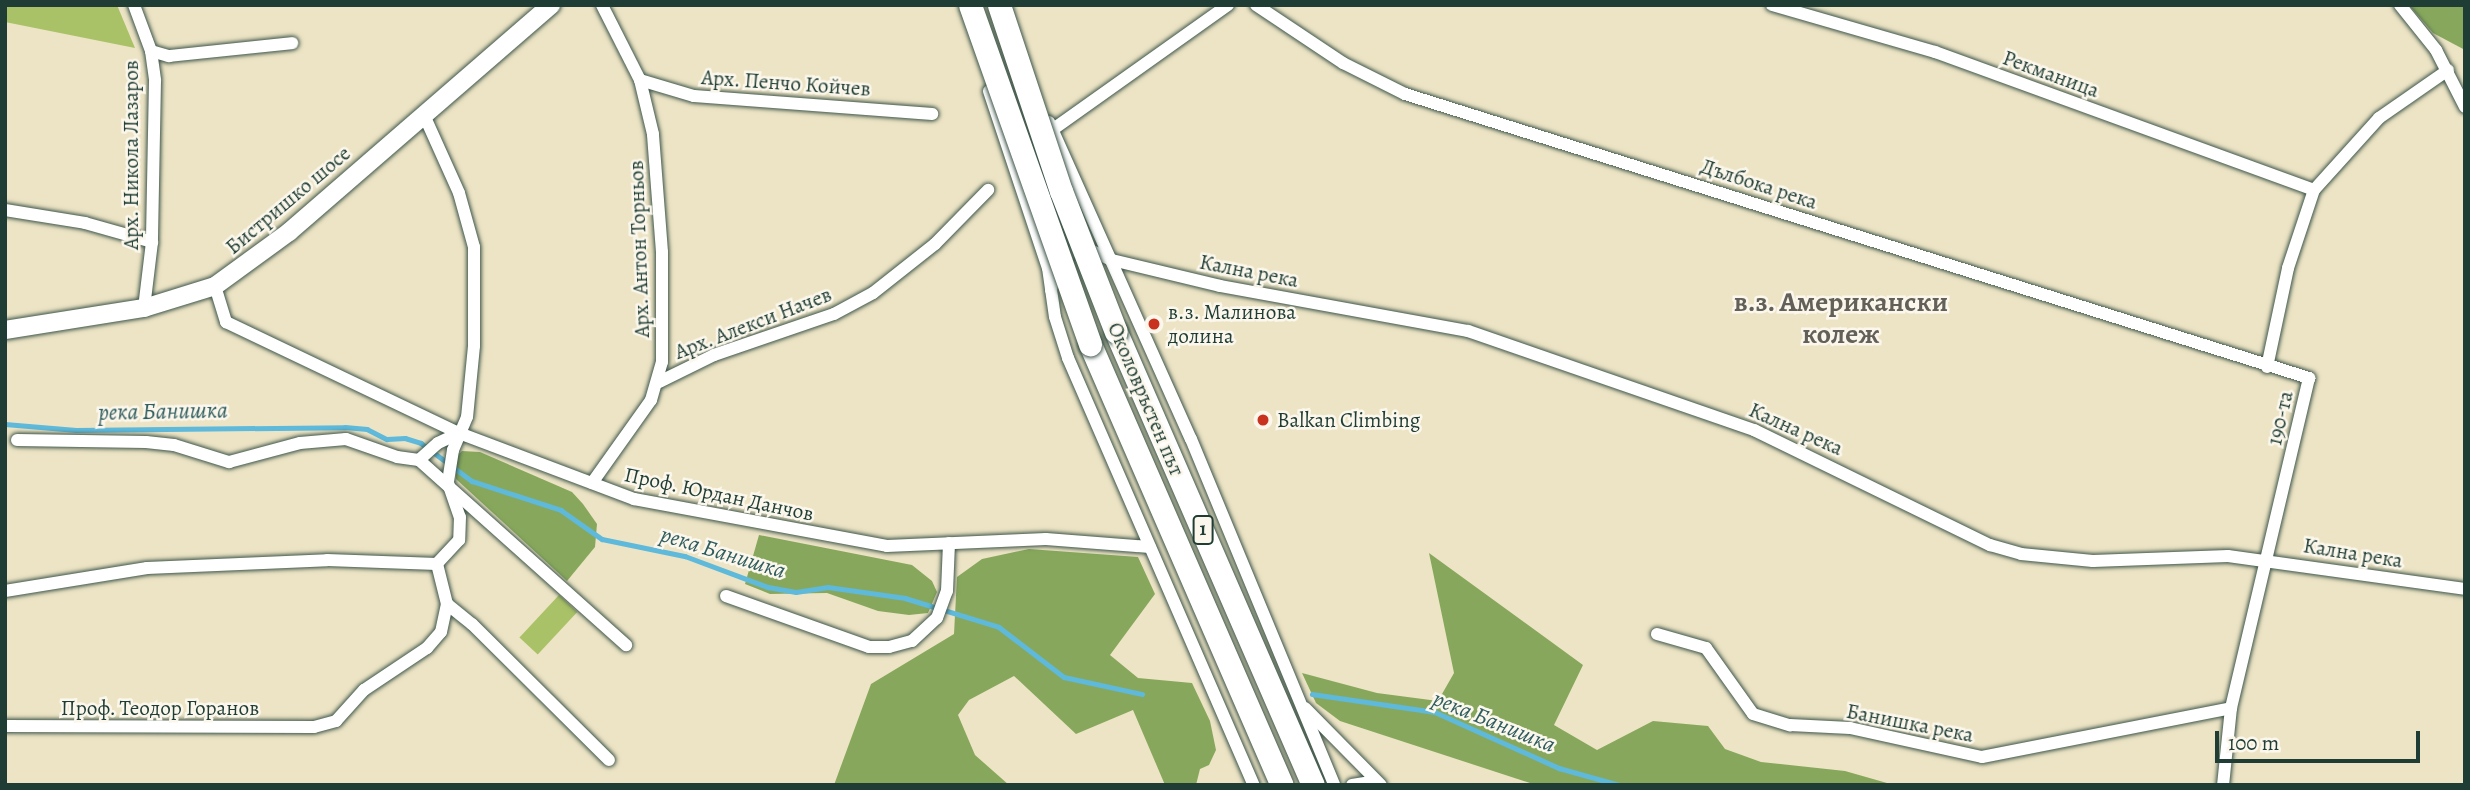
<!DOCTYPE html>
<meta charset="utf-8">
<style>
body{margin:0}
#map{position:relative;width:2470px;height:790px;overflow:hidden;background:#ede4c5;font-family:Alegreya,serif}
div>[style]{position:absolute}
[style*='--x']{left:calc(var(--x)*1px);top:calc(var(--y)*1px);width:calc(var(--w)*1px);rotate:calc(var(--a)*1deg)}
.green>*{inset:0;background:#aac267;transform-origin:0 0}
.forest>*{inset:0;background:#87a85c}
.stream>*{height:4.5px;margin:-2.25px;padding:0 2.25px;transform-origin:2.25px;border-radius:2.25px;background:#5eb9db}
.roads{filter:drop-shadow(0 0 2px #3e564a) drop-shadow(0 0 2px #3e564a)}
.street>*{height:12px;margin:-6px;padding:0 6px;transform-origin:6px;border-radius:6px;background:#fff}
.secondary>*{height:18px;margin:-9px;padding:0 9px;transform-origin:9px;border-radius:9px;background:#fff}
.highway>*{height:23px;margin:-11.5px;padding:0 11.5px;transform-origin:11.5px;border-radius:11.5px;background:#fff}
.bridges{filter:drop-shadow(0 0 2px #3e564a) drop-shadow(0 0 2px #3e564a)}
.highway-bridge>*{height:23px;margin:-11.5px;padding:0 11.5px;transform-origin:11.5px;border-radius:11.5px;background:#fff}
.dots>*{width:19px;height:19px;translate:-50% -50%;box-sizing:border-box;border:4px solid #fbf7ec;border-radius:50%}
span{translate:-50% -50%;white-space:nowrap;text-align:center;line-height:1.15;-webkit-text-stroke:5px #fbf7ec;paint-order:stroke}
.shield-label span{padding:2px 5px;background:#fbf7ec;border:2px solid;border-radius:5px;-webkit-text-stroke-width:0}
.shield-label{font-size:19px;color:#1f3d34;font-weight:700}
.street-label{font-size:21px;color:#1f3d34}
.poi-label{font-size:21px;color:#1f3d34}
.left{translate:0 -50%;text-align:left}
.water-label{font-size:23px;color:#2f5c5e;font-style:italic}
.district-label{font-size:28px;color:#626058;font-weight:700}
.frame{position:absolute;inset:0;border:7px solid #1f3d34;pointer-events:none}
.scale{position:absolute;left:2215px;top:731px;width:205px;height:32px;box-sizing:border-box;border:4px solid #1f3d34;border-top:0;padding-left:9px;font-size:21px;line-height:24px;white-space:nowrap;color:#1f3d34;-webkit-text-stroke:5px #fbf7ec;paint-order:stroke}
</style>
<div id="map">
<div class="green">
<i style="clip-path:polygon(5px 5px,117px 5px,135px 48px,5px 22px)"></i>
<i style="left:559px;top:595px;width:25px;height:58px;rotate:43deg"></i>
</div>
<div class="forest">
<i style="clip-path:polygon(2409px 5px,2465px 5px,2465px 50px,2433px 33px)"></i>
<i style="clip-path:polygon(462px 451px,480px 452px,572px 492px,583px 504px,597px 524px,595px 547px,567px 581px,456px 479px,456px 457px)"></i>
<i style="clip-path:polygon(759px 535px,912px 565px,932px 581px,937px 592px,928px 613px,909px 615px,878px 611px,827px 593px,770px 594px,745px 584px)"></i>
<i style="clip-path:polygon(1029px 549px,1138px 557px,1155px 594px,1110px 655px,1138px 678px,1192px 683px,1210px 721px,1216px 750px,1209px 765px,1200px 769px,1196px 785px,1165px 785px,1133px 710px,1076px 734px,1014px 676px,969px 700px,958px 715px,975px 755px,1009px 785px,834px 785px,871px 684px,954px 634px,957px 577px,982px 559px)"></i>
<i style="clip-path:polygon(1429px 553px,1583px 665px,1554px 725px,1597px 750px,1653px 721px,1708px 726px,1725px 749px,1761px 762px,1845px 771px,1894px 785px,1536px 785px,1340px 721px,1316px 703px,1302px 673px,1377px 693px,1438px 701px,1454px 673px)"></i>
</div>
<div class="stream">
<i style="--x:5;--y:424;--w:71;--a:4.8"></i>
<i style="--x:76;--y:430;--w:269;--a:-0.6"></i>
<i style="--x:345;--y:427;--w:22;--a:5"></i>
<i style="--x:367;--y:429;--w:22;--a:27"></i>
<i style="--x:387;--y:439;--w:18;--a:-3"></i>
<i style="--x:405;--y:438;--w:17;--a:17"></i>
<i style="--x:421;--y:443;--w:64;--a:36.7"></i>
<i style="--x:472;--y:481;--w:94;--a:18"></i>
<i style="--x:561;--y:510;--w:50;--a:35.3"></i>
<i style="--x:602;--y:539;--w:85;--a:11.6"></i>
<i style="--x:685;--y:556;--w:89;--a:20.5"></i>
<i style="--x:768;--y:587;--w:28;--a:10"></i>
<i style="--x:796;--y:592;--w:32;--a:-9"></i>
<i style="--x:828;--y:587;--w:78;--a:8.1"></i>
<i style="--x:905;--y:598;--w:98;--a:17.1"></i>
<i style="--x:999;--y:627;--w:82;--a:37.6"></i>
<i style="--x:1064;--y:677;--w:80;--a:12.3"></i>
<i style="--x:1312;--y:694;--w:124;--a:8.3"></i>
<i style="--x:1435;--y:712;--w:136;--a:24.3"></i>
<i style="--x:1559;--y:768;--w:63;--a:15.6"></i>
</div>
<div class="roads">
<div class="street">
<i style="--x:134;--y:5;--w:49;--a:69.7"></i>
<i style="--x:151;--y:51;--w:30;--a:82"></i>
<i style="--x:155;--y:81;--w:161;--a:91.1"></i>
<i style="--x:152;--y:242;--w:66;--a:96.9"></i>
<i style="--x:1256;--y:5;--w:105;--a:33.7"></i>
<i style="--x:1343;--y:63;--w:69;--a:26.6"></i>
<i style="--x:1405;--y:94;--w:948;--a:17.44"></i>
<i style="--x:2309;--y:378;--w:339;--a:103.3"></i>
<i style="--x:2231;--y:708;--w:77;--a:95.9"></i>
<i style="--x:1772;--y:5;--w:170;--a:16.1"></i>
<i style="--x:1935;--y:52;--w:403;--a:20"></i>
<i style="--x:2400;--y:5;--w:58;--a:51.3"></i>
<i style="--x:2436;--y:50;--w:64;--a:63"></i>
<i style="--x:151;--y:51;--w:19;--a:16"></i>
<i style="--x:169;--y:56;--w:124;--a:-6"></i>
<i style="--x:640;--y:80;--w:56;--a:16.5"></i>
<i style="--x:694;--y:96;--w:239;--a:4.3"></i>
<i style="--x:989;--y:91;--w:187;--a:71.6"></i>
<i style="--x:1048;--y:268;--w:49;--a:81.9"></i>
<i style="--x:1055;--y:317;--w:43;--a:72.4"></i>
<i style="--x:1068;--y:358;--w:466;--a:66.5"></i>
<i style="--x:424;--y:115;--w:85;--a:65.8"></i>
<i style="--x:459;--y:193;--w:56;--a:74.5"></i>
<i style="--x:474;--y:247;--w:99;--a:90"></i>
<i style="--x:474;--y:346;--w:71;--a:95.6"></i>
<i style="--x:467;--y:417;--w:36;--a:113"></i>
<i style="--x:453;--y:450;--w:33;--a:99"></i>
<i style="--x:448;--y:483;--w:36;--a:71"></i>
<i style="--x:460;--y:517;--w:23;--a:92"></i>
<i style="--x:459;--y:540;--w:33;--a:133"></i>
<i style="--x:1049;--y:122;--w:347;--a:65.9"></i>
<i style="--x:1191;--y:439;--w:374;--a:67.5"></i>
<i style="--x:1052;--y:130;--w:216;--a:-35.4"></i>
<i style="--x:5;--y:210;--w:81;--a:9.2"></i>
<i style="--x:85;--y:223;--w:70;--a:15.8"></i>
<i style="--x:215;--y:286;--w:38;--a:73"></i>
<i style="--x:226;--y:322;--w:258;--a:25.5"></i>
<i style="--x:459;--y:433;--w:187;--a:20.7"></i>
<i style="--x:634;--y:499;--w:257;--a:10.5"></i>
<i style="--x:887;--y:546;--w:159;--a:-2.5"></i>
<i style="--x:1046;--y:539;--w:104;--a:4.4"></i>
<i style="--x:1051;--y:290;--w:27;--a:-77"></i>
<i style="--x:1057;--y:264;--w:21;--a:-39"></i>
<i style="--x:1073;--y:251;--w:15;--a:-8"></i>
<i style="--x:1088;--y:249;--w:26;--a:25"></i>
<i style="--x:1112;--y:260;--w:111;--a:13.5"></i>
<i style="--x:1220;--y:286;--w:252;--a:10.3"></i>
<i style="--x:1468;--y:331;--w:303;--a:19.1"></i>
<i style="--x:1754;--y:430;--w:263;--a:26"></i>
<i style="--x:1990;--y:545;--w:32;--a:16"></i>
<i style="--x:2021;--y:554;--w:72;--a:5.6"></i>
<i style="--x:2093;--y:561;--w:135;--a:-2.1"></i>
<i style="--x:2228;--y:556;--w:239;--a:7.9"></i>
<i style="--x:2267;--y:367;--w:101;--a:-78"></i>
<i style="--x:2288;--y:268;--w:82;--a:-71.6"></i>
<i style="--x:2314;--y:190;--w:97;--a:-47.9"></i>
<i style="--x:2379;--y:118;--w:84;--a:-34.8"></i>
<i style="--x:659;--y:382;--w:61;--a:-26.1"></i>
<i style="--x:714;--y:355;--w:127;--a:-18.9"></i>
<i style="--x:834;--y:314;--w:44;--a:-28.3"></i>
<i style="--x:873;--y:293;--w:79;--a:-38.3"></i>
<i style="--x:935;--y:244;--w:76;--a:-45.5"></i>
<i style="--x:17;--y:440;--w:129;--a:0.9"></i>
<i style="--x:146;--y:442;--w:28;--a:6"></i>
<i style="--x:174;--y:445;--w:58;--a:17.2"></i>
<i style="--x:229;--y:462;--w:73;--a:-15"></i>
<i style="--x:300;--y:443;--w:46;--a:-5"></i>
<i style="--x:346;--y:439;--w:54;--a:19.4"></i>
<i style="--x:397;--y:457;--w:22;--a:8"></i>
<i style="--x:419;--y:460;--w:278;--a:41.8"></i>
<i style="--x:419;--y:460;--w:25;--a:-42"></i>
<i style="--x:438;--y:443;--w:23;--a:-25"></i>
<i style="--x:592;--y:483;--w:102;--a:-54.6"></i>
<i style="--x:651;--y:400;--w:40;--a:-74"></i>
<i style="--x:662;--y:362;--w:110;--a:-90"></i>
<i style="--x:662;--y:252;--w:118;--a:-94.4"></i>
<i style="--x:653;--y:134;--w:56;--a:-103.5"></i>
<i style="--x:640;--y:80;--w:84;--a:-116.9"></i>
<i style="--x:5;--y:591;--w:144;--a:-9.2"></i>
<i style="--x:147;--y:568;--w:180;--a:-2.5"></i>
<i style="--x:327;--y:560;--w:110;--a:2.1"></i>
<i style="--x:726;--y:596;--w:152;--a:19.6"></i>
<i style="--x:869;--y:647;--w:20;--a:0"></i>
<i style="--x:889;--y:647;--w:24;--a:-15"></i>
<i style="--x:912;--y:641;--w:34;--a:-43"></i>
<i style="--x:937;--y:618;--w:29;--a:-70"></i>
<i style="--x:947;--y:591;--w:48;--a:-87.6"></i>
<i style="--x:447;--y:604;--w:32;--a:39"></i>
<i style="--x:472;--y:624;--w:193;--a:44.8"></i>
<i style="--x:1657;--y:634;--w:51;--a:15.9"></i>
<i style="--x:1706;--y:648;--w:81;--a:54.5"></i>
<i style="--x:1753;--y:714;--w:39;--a:17"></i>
<i style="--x:1790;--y:725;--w:60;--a:2.9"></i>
<i style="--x:1850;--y:728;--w:135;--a:12.4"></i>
<i style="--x:1982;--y:757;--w:254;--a:-11.1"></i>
<i style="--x:1305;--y:708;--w:108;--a:45.4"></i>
<i style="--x:5;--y:726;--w:309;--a:0.2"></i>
<i style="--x:314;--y:727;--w:23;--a:-15"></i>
<i style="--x:336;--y:721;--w:42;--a:-47.9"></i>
<i style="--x:364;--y:690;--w:76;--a:-33.7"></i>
<i style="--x:427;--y:648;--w:21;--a:-49"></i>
<i style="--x:441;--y:632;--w:29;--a:-78"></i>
<i style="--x:447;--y:604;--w:41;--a:-104"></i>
<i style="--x:1352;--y:785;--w:24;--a:-9"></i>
</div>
<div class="secondary">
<i style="--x:5;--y:330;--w:141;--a:-9"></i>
<i style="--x:144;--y:308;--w:74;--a:-17.2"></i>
<i style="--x:215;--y:286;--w:92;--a:-36.1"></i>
<i style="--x:289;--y:232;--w:347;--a:-40.9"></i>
</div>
<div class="highway">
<i style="--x:1116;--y:332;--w:494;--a:66.5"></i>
<i style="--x:1090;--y:344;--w:481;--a:66.5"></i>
</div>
</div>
<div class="bridges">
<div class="highway-bridge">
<i style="--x:970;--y:5;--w:360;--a:70.5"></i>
<i style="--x:999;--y:5;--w:196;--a:71.6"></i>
<i style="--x:1061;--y:191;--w:151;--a:68.7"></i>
</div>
</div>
<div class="dots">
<i style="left:1154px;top:324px;background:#c8321e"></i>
<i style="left:1263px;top:420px;background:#c8321e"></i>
</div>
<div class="shield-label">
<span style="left:1203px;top:530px">1</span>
</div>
<div class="street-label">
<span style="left:2051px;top:74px;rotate:20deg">Рекманица</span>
<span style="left:786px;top:83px;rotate:4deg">Арх. Пенчо Койчев</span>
<span style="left:131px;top:155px;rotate:-90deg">Арх. Никола Лазаров</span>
<span style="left:1759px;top:184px;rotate:18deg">Дълбока река</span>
<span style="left:288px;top:200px;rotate:-40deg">Бистришко шосе</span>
<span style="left:639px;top:249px;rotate:-92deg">Арх. Антон Торньов</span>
<span style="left:1249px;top:271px;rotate:11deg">Кална река</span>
<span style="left:753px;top:323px;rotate:-21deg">Арх. Алекси Начев</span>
<span style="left:1146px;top:399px;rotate:67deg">Околовръстен път</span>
<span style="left:2280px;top:418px;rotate:-77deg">190-та</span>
<span style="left:1796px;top:429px;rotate:24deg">Кална река</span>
<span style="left:719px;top:494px;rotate:12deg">Проф. Юрдан Данчов</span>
<span style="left:2353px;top:553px;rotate:9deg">Кална река</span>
<span style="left:160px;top:708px">Проф. Теодор Горанов</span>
<span style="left:1910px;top:723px;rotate:11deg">Банишка река</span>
</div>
<div class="poi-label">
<span class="left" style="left:1168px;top:324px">в.з. Малинова<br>долина</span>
<span class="left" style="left:1277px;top:420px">Balkan Climbing</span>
</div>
<div class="water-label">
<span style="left:163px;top:412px;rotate:-1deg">река Банишка</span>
<span style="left:723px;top:553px;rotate:17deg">река Банишка</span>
<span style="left:1494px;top:722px;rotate:22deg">река Банишка</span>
</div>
<div class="district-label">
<span style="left:1841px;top:318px">в.з. Американски<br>колеж</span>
</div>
<div class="frame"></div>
<div class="scale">100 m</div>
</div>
